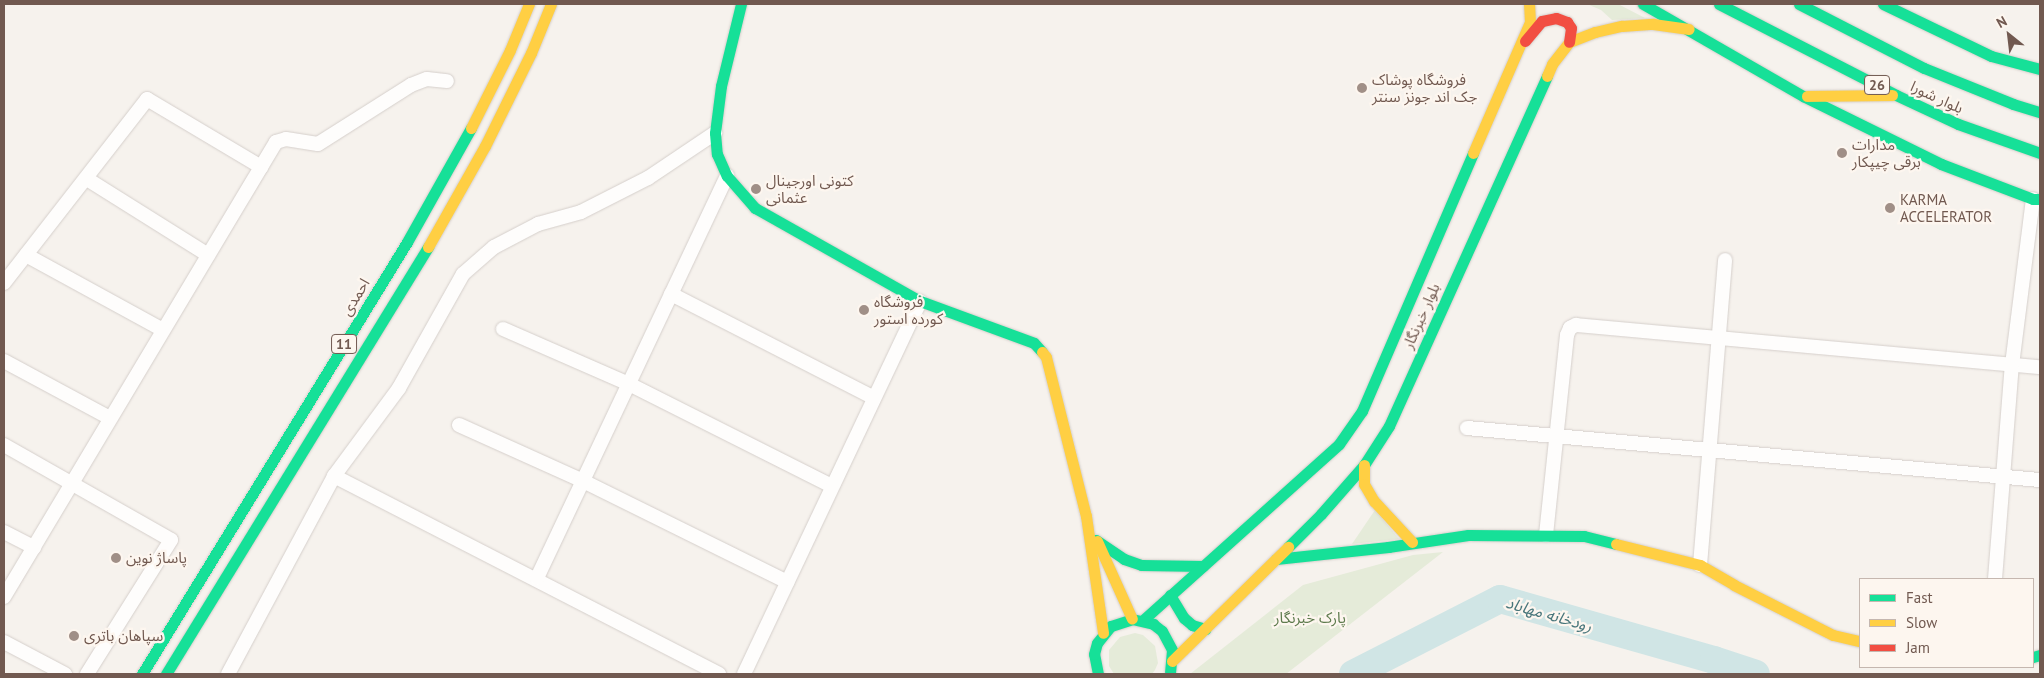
<!DOCTYPE html>
<meta charset="utf-8">
<style>
body{margin:0}
#map{position:relative;width:2044px;height:678px;overflow:hidden;background:#f6f2ed;font-family:"PT Sans","Noto Sans Arabic",sans-serif}
div>[style]{position:absolute}
[style*='--x']{left:calc(var(--x)*1px);top:calc(var(--y)*1px);width:calc(var(--w)*1px);rotate:calc(var(--a)*1deg)}
.green>*{inset:0;background:#e5ebd9}
.river>*{height:28px;margin:-14px;padding:0 14px;transform-origin:14px;border-radius:14px;background:#d0e5e5}
.roads{filter:drop-shadow(0 0 1px #d5cfcb) drop-shadow(0 0 1px #d5cfcb)}
.street>*{height:14px;margin:-7px;padding:0 7px;transform-origin:7px;border-radius:7px;background:#fefdfc}
.fast>*{height:11px;margin:-5.5px;padding:0 5.5px;transform-origin:5.5px;border-radius:5.5px;background:#16e098}
.slow>*{height:11px;margin:-5.5px;padding:0 5.5px;transform-origin:5.5px;border-radius:5.5px;background:#ffcf43}
.jam>*{height:11px;margin:-5.5px;padding:0 5.5px;transform-origin:5.5px;border-radius:5.5px;background:#f24e42}
.dots>*{width:14px;height:14px;translate:-50% -50%;box-sizing:border-box;border:2px solid #fdf6ef;border-radius:50%}
span{translate:-50% -50%;white-space:nowrap;text-align:center;line-height:1.15;-webkit-text-stroke:4.5px #fdf6ef;paint-order:stroke}
.shield-label span{padding:1px 4px;background:#fdf6ef;border:1px solid;border-radius:4px;-webkit-text-stroke-width:0}
.shield-label{font-size:14px;color:#715950;font-weight:700}
.poi-label{font-size:15px;color:#715950}
.left{translate:0 -50%;text-align:left}
.street-label{font-size:15px;color:#715950}
.park-label{font-size:15px;color:#5d7a4c}
.water-label{font-size:16px;color:#48767b;font-style:italic}
.frame{position:absolute;inset:0;border:5px solid #715950;pointer-events:none}
.legend{position:absolute;left:1859px;top:578px;width:175px;height:90px;box-sizing:border-box;background:#fdf6ef;border:1px solid #c5b7af;margin:0;padding:6px 9px;list-style:none;font-size:15px;color:#715950}
.legend li{display:flex;align-items:center;gap:10px;height:25px}
.legend b{width:25px;border:1px solid #c5b7af}
.north{position:absolute;left:1984px;top:10px;width:50px;height:50px;-webkit-text-stroke:4px #fdf6ef;paint-order:stroke;rotate:331deg;font-size:14px;font-weight:700;line-height:20px;text-align:center;color:#715950}
.north::after{content:'';display:block;margin:auto;width:18px;height:22px;background:#715950;clip-path:polygon(50% 0,100% 100%,50% 72%,0 100%)}
</style>
<div id="map">
<div class="green">
<i style="clip-path:polygon(1587px 4px,1618px 4px,1645px 18px,1612px 20px,1601px 10px)"></i>
<i style="clip-path:polygon(1375px 510px,1399px 539px,1352px 544px)"></i>
<i style="clip-path:polygon(1443px 552px,1286px 674px,1190px 674px,1303px 585px,1413px 555px)"></i>
<i style="clip-path:polygon(1135px 633px,1143px 635px,1155px 646px,1158px 663px,1155px 670px,1152px 674px,1114px 674px,1109px 666px,1109px 650px,1120px 637px)"></i>
</div>
<div class="river">
<i style="--x:1353;--y:674;--w:165;--a:-27"></i>
<i style="--x:1500;--y:599;--w:223;--a:15.9"></i>
<i style="--x:1714;--y:660;--w:44;--a:18.4"></i>
</div>
<div class="roads">
<div class="street">
<i style="--x:87;--y:179;--w:143;--a:32.1"></i>
<i style="--x:26;--y:255;--w:156;--a:28.7"></i>
<i style="--x:4;--y:283;--w:233;--a:-52.1"></i>
<i style="--x:147;--y:99;--w:133;--a:30.8"></i>
<i style="--x:671;--y:294;--w:228;--a:27.1"></i>
<i style="--x:503;--y:329;--w:137;--a:23.6"></i>
<i style="--x:629;--y:384;--w:227;--a:26.7"></i>
<i style="--x:4;--y:361;--w:120;--a:28.3"></i>
<i style="--x:459;--y:425;--w:136;--a:24.3"></i>
<i style="--x:583;--y:481;--w:228;--a:26.3"></i>
<i style="--x:1467;--y:428;--w:575;--a:5.19"></i>
<i style="--x:4;--y:445;--w:192;--a:29.6"></i>
<i style="--x:171;--y:540;--w:158;--a:122.1"></i>
<i style="--x:334;--y:476;--w:433;--a:27.2"></i>
<i style="--x:4;--y:532;--w:34;--a:27"></i>
<i style="--x:1546;--y:535;--w:201;--a:-84"></i>
<i style="--x:1567;--y:335;--w:8;--a:-67"></i>
<i style="--x:1570;--y:328;--w:7;--a:-27"></i>
<i style="--x:1576;--y:325;--w:466;--a:5.2"></i>
<i style="--x:1700;--y:565;--w:306;--a:-85.3"></i>
<i style="--x:537;--y:578;--w:445;--a:-64.7"></i>
<i style="--x:1995;--y:579;--w:215;--a:-85.5"></i>
<i style="--x:2012;--y:365;--w:167;--a:-82.8"></i>
<i style="--x:4;--y:597;--w:530;--a:-59.13"></i>
<i style="--x:276;--y:142;--w:10;--a:-17"></i>
<i style="--x:286;--y:139;--w:32;--a:9"></i>
<i style="--x:318;--y:144;--w:110;--a:-32.4"></i>
<i style="--x:411;--y:85;--w:17;--a:-21"></i>
<i style="--x:427;--y:79;--w:20;--a:6"></i>
<i style="--x:4;--y:642;--w:69;--a:27.7"></i>
<i style="--x:228;--y:674;--w:225;--a:-61.8"></i>
<i style="--x:334;--y:476;--w:109;--a:-53.5"></i>
<i style="--x:399;--y:388;--w:131;--a:-60.7"></i>
<i style="--x:463;--y:274;--w:41;--a:-41.1"></i>
<i style="--x:494;--y:247;--w:50;--a:-27.6"></i>
<i style="--x:538;--y:224;--w:45;--a:-15.6"></i>
<i style="--x:581;--y:212;--w:75;--a:-26.9"></i>
<i style="--x:648;--y:178;--w:81;--a:-33.9"></i>
<i style="--x:744;--y:674;--w:412;--a:-64.7"></i>
</div>
<div class="fast">
<i style="--x:741;--y:4;--w:84;--a:103.7"></i>
<i style="--x:721;--y:86;--w:47;--a:97.3"></i>
<i style="--x:715;--y:133;--w:21;--a:85"></i>
<i style="--x:717;--y:154;--w:24;--a:66"></i>
<i style="--x:727;--y:176;--w:43;--a:48.8"></i>
<i style="--x:755;--y:208;--w:189;--a:29.4"></i>
<i style="--x:920;--y:301;--w:121;--a:20.2"></i>
<i style="--x:1034;--y:343;--w:12;--a:48"></i>
<i style="--x:1643;--y:4;--w:185;--a:29.9"></i>
<i style="--x:1803;--y:96;--w:154;--a:26.2"></i>
<i style="--x:1941;--y:164;--w:98;--a:20.8"></i>
<i style="--x:2033;--y:199;--w:7;--a:0"></i>
<i style="--x:1719;--y:4;--w:199;--a:27.2"></i>
<i style="--x:1896;--y:95;--w:68;--a:25.1"></i>
<i style="--x:1958;--y:124;--w:87;--a:19.5"></i>
<i style="--x:1799;--y:4;--w:140;--a:27.1"></i>
<i style="--x:1924;--y:68;--w:96;--a:22"></i>
<i style="--x:2013;--y:104;--w:28;--a:17"></i>
<i style="--x:1883;--y:4;--w:120;--a:25.7"></i>
<i style="--x:1991;--y:56;--w:51;--a:14.9"></i>
<i style="--x:1096;--y:540;--w:34;--a:34"></i>
<i style="--x:1124;--y:559;--w:18;--a:19"></i>
<i style="--x:1141;--y:565;--w:62;--a:0.9"></i>
<i style="--x:1288;--y:547;--w:47;--a:-45"></i>
<i style="--x:1321;--y:514;--w:65;--a:-48.7"></i>
<i style="--x:1364;--y:465;--w:46;--a:-57.3"></i>
<i style="--x:1389;--y:426;--w:384;--a:-65.7"></i>
<i style="--x:1276;--y:559;--w:113;--a:-6.1"></i>
<i style="--x:1388;--y:547;--w:81;--a:-8.5"></i>
<i style="--x:1468;--y:535;--w:116;--a:0.5"></i>
<i style="--x:1584;--y:536;--w:33;--a:14"></i>
<i style="--x:1170;--y:595;--w:27;--a:59"></i>
<i style="--x:1184;--y:618;--w:11;--a:41"></i>
<i style="--x:1192;--y:625;--w:14;--a:17"></i>
<i style="--x:1143;--y:620;--w:263;--a:-41.9"></i>
<i style="--x:1339;--y:444;--w:40;--a:-55.1"></i>
<i style="--x:1362;--y:411;--w:281;--a:-66.7"></i>
<i style="--x:2033;--y:657;--w:7;--a:-16"></i>
<i style="--x:142;--y:674;--w:507;--a:-58.47"></i>
<i style="--x:407;--y:242;--w:131;--a:-60.7"></i>
<i style="--x:166;--y:674;--w:501;--a:-58.47"></i>
<i style="--x:1098;--y:674;--w:20;--a:-101"></i>
<i style="--x:1094;--y:654;--w:11;--a:-75"></i>
<i style="--x:1097;--y:643;--w:22;--a:-51"></i>
<i style="--x:1111;--y:626;--w:22;--a:-18"></i>
<i style="--x:1132;--y:619;--w:22;--a:13"></i>
<i style="--x:1153;--y:624;--w:11;--a:38"></i>
<i style="--x:1162;--y:631;--w:21;--a:62"></i>
<i style="--x:1172;--y:650;--w:22;--a:95"></i>
</div>
<div class="slow">
<i style="--x:1547;--y:76;--w:13;--a:-67"></i>
<i style="--x:1552;--y:64;--w:28;--a:-52"></i>
<i style="--x:1569;--y:42;--w:28;--a:-21"></i>
<i style="--x:1595;--y:32;--w:28;--a:-13"></i>
<i style="--x:1622;--y:26;--w:31;--a:-4"></i>
<i style="--x:1653;--y:24;--w:36;--a:8"></i>
<i style="--x:1807;--y:96;--w:85;--a:-0.7"></i>
<i style="--x:471;--y:128;--w:87;--a:-63.4"></i>
<i style="--x:510;--y:50;--w:50;--a:-67.6"></i>
<i style="--x:1473;--y:153;--w:143;--a:-66.5"></i>
<i style="--x:1530;--y:22;--w:18;--a:-93"></i>
<i style="--x:428;--y:247;--w:116;--a:-60.6"></i>
<i style="--x:485;--y:146;--w:104;--a:-63.7"></i>
<i style="--x:531;--y:53;--w:53;--a:-67.8"></i>
<i style="--x:1042;--y:352;--w:6;--a:51"></i>
<i style="--x:1046;--y:357;--w:164;--a:75.9"></i>
<i style="--x:1086;--y:516;--w:118;--a:81.7"></i>
<i style="--x:1364;--y:465;--w:19;--a:90"></i>
<i style="--x:1364;--y:484;--w:20;--a:60"></i>
<i style="--x:1374;--y:501;--w:56;--a:47.2"></i>
<i style="--x:1097;--y:541;--w:85;--a:65.8"></i>
<i style="--x:1616;--y:544;--w:87;--a:14"></i>
<i style="--x:1700;--y:565;--w:39;--a:30"></i>
<i style="--x:1734;--y:585;--w:111;--a:26.8"></i>
<i style="--x:1833;--y:635;--w:28;--a:13"></i>
<i style="--x:1172;--y:661;--w:163;--a:-44.5"></i>
</div>
<div class="jam">
<i style="--x:1525;--y:41;--w:26;--a:-50"></i>
<i style="--x:1542;--y:21;--w:14;--a:-12"></i>
<i style="--x:1556;--y:18;--w:12;--a:20"></i>
<i style="--x:1567;--y:22;--w:7;--a:56"></i>
<i style="--x:1571;--y:28;--w:14;--a:98"></i>
</div>
</div>
<div class="dots">
<i style="left:1362px;top:88px;background:#a08f87"></i>
<i style="left:1842px;top:153px;background:#a08f87"></i>
<i style="left:756px;top:189px;background:#a08f87"></i>
<i style="left:1890px;top:208px;background:#a08f87"></i>
<i style="left:864px;top:310px;background:#a08f87"></i>
<i style="left:116px;top:558px;background:#a08f87"></i>
<i style="left:74px;top:636px;background:#a08f87"></i>
</div>
<div class="shield-label">
<span style="left:1877px;top:85px">26</span>
<span style="left:344px;top:344px">11</span>
</div>
<div class="poi-label">
<span class="left" style="left:1372px;top:88px">فروشگاه پوشاک<br>جک اند جونز سنتر</span>
<span class="left" style="left:1852px;top:153px">مدارات<br>برقی چیپکار</span>
<span class="left" style="left:766px;top:189px">کتونی اورجینال<br>عثمانی</span>
<span class="left" style="left:1900px;top:208px">KARMA<br>ACCELERATOR</span>
<span class="left" style="left:874px;top:310px">فروشگاه<br>کورده استور</span>
<span class="left" style="left:126px;top:558px">پاساژ نوین</span>
<span class="left" style="left:84px;top:636px">سپاهان باتری</span>
</div>
<div class="street-label">
<span style="left:1937px;top:97px;rotate:25deg">بلوار شورا</span>
<span style="left:355px;top:297px;rotate:-59deg">احمدی</span>
<span style="left:1421px;top:316px;rotate:-66deg">بلوار خبرنگار</span>
</div>
<div class="park-label">
<span style="left:1310px;top:618px">پارک خبرنگار</span>
</div>
<div class="water-label">
<span style="left:1549px;top:614px;rotate:16deg">رودخانه مهاباد</span>
</div>
<div class="frame"></div>
<ul class="legend">
<li><b style="height:6px;background:#16e098"></b>Fast</li>
<li><b style="height:6px;background:#ffcf43"></b>Slow</li>
<li><b style="height:6px;background:#f24e42"></b>Jam</li>
</ul>
<div class="north">N</div>
</div>
